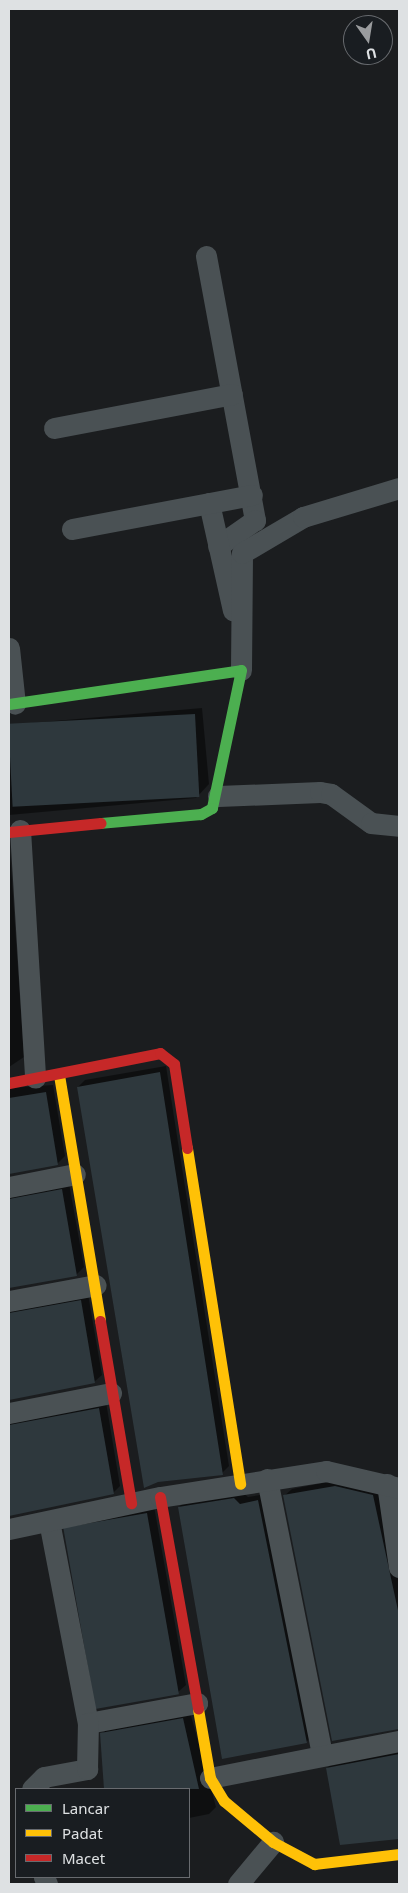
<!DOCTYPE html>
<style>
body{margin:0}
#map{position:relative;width:408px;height:1893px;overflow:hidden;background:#1b1d1f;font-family:"Noto Sans",sans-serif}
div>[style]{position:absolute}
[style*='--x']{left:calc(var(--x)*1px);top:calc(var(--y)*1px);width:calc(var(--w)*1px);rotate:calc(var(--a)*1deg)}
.shadow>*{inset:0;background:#0007}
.building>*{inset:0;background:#2e383d;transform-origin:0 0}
.street>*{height:21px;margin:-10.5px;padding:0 10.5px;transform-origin:10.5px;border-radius:10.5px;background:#4a5154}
.fast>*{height:11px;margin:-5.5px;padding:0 5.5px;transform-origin:5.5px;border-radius:5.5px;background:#4caf50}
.slow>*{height:11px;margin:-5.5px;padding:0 5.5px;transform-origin:5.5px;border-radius:5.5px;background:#ffc107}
.jam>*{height:11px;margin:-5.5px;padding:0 5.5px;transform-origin:5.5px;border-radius:5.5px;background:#c62828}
span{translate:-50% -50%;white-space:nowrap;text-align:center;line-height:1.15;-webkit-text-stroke:4px #191d21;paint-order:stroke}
.frame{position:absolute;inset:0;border:10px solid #dee1e3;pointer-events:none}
.legend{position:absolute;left:15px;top:1788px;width:175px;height:90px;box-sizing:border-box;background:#191d21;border:1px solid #686b6f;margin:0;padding:6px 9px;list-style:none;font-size:15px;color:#dee1e3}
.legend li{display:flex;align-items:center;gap:10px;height:25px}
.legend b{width:25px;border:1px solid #686b6f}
.north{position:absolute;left:343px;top:15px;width:50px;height:50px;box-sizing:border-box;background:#191d21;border:1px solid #686b6f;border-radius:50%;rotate:167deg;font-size:14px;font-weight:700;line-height:20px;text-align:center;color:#dee1e3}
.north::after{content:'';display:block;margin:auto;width:18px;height:22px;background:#9a9c9e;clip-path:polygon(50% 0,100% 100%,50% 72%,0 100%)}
</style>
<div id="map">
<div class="shadow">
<i style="clip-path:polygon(202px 708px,209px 784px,196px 798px,9px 815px,9px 725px)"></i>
<i style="clip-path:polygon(9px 837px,24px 1057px,9px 1067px)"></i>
<i style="clip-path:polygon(166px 1066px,229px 1466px,222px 1473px,78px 1087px,85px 1080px)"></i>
<i style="clip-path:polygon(53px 1085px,65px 1156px,58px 1163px,9px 1173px,9px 1088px)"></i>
<i style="clip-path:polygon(69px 1183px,84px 1267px,76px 1275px,9px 1287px,9px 1185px)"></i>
<i style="clip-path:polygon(88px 1294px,102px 1375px,94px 1382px,9px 1399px,9px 1299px)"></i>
<i style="clip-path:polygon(106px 1402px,120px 1486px,113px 1493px,9px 1515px,9px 1411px)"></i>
<i style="clip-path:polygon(343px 1479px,380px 1488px,399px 1585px,399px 1729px,284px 1496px,292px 1489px)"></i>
<i style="clip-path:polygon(241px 1491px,248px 1497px,266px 1494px,314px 1735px,306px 1742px,179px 1507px,186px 1500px)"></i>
<i style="clip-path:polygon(154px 1506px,186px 1685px,178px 1692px,65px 1531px,72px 1523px)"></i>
<i style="clip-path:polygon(190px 1712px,216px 1807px,209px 1814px,189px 1818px,189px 1789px,108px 1789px,102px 1734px,109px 1727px)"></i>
<i style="clip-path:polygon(399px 1748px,399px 1838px,327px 1768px,335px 1761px)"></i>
</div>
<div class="building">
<i style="left:195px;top:714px;width:83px;height:187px;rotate:87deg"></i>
<i style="clip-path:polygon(160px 1072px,223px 1475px,158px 1482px,144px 1488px,77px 1087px)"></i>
<i style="clip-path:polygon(46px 1092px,58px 1165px,9px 1174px,9px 1098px)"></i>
<i style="clip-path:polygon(62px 1189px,77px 1276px,9px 1288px,9px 1199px)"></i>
<i style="clip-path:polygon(81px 1300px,95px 1383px,9px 1400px,9px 1313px)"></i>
<i style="clip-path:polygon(99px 1408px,114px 1494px,9px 1516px,9px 1425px)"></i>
<i style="clip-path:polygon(335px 1486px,373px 1495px,399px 1615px,399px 1729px,332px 1741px,283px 1495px)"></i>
<i style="clip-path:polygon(234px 1498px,240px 1504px,258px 1500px,307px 1743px,222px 1759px,178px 1507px)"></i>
<i style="left:147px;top:1513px;width:184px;height:85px;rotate:80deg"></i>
<i style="clip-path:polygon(183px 1718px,199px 1789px,104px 1789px,100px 1733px)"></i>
<i style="clip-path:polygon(399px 1754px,399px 1839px,340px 1845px,326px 1768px)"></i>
</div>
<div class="street">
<i style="--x:206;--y:256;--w:269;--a:79.5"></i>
<i style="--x:255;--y:520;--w:45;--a:144.9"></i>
<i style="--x:54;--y:428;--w:181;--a:-10.8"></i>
<i style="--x:209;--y:503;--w:110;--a:77.4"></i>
<i style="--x:72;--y:529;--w:183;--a:-10.7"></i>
<i style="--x:9;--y:648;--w:56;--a:83.9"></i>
<i style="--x:241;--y:670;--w:117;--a:-89.5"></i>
<i style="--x:242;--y:553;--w:71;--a:-30.5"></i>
<i style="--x:303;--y:517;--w:100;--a:-16.8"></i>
<i style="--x:218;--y:796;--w:102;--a:-2.2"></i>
<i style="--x:320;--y:792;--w:11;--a:10"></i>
<i style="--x:331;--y:794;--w:49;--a:35.9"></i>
<i style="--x:371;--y:823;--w:28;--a:6"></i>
<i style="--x:20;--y:830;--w:248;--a:86.5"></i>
<i style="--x:9;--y:1187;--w:67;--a:-11.1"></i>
<i style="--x:9;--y:1301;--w:88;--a:-10.4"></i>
<i style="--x:9;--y:1413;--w:104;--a:-11.1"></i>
<i style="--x:267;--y:1479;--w:281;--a:78.7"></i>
<i style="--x:387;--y:1484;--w:84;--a:81.8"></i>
<i style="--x:49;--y:1521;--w:206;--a:79.1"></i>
<i style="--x:88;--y:1723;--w:111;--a:-10.4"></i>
<i style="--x:9;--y:1529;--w:154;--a:-12"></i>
<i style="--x:160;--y:1497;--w:168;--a:-8.9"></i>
<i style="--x:326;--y:1471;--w:75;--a:13.1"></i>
<i style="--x:210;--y:1778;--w:193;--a:-11.1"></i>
<i style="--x:32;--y:1789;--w:17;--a:-45"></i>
<i style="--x:44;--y:1777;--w:44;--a:-10.5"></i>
<i style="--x:87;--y:1769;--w:46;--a:-88.8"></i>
<i style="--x:44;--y:1877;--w:8;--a:67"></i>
<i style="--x:238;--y:1884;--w:55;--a:-50.2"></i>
</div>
<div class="fast">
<i style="--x:9;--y:704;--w:234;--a:-8.3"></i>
<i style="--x:241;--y:670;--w:141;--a:101.9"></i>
<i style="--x:212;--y:808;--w:13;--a:151"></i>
<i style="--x:201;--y:814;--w:100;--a:174.9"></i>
</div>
<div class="slow">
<i style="--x:59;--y:1075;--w:249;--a:80.5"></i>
<i style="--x:187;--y:1148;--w:340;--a:81"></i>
<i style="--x:198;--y:1709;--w:70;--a:80.1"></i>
<i style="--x:210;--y:1778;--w:27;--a:59"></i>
<i style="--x:224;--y:1801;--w:64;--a:39.9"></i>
<i style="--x:273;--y:1842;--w:47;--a:28.2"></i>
<i style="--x:314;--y:1864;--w:86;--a:-6.7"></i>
</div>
<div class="jam">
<i style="--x:9;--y:832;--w:92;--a:-5.6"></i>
<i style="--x:9;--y:1083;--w:154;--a:-11.2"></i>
<i style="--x:160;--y:1053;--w:18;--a:38"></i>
<i style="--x:174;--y:1064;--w:85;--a:81.2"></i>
<i style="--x:100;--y:1321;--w:185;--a:80.3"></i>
<i style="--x:160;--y:1497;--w:215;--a:79.8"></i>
</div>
<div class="frame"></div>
<ul class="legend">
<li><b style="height:6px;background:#4caf50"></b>Lancar</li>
<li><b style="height:6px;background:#ffc107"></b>Padat</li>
<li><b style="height:6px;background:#c62828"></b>Macet</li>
</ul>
<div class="north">U</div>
</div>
